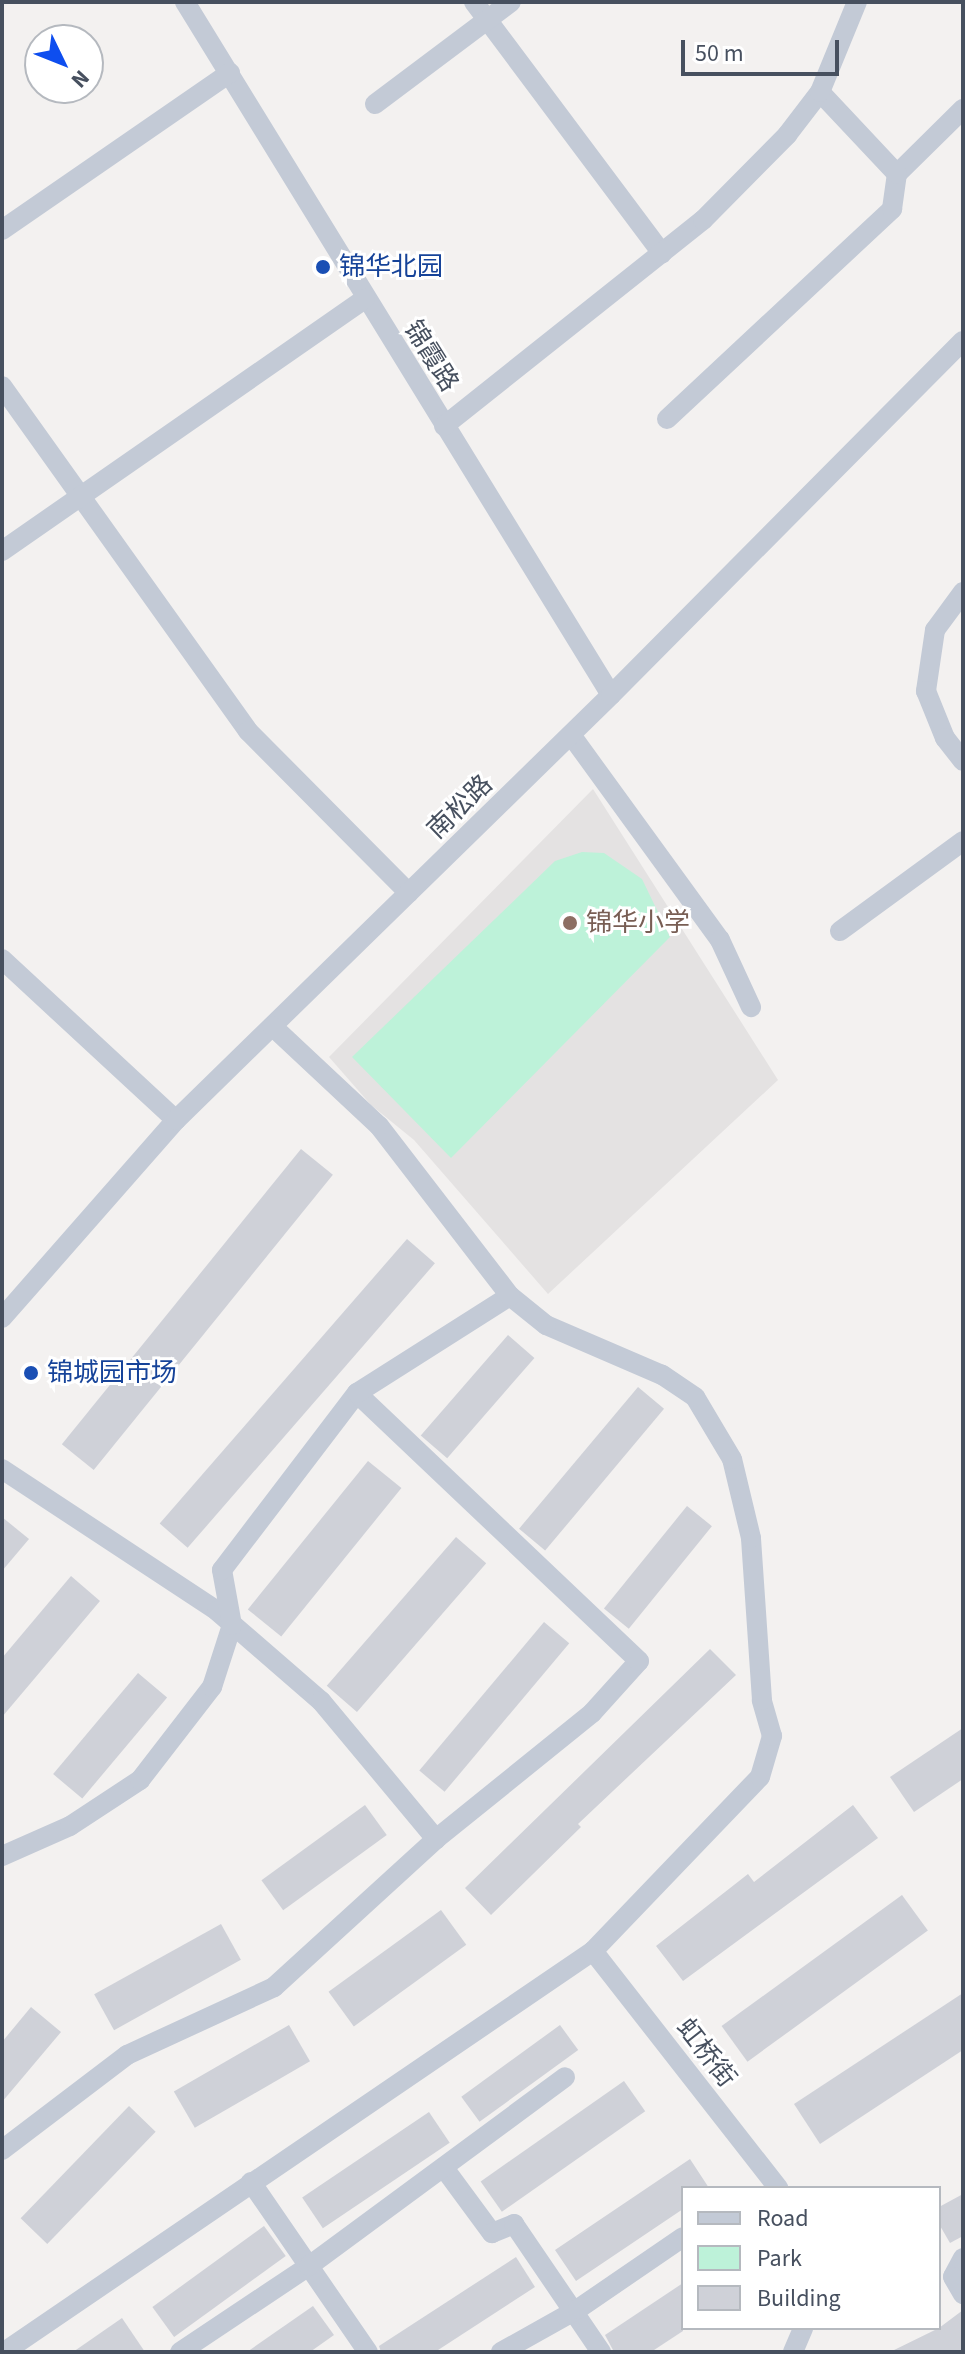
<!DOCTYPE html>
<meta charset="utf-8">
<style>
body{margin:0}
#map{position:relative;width:965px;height:2354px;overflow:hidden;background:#f3f1f0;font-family:"Source Sans 3","Noto Sans SC",sans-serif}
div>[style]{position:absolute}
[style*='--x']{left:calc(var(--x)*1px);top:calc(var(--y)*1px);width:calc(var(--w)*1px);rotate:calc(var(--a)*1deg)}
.education>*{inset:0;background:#e4e2e2}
.green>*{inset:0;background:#bdf2d9}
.building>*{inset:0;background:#cfd1d8;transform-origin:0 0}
.minor>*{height:20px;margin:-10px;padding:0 10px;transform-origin:10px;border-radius:10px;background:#c3cad6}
.dots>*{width:22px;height:22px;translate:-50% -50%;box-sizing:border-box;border:4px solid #fff;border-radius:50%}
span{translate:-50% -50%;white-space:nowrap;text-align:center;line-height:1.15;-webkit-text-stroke:6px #fff;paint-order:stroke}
.transit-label{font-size:26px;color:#164399}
.left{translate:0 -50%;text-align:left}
.street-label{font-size:26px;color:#47505f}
.education-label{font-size:26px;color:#785e54}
.frame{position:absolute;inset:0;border:4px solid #47505f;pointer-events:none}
.legend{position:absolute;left:681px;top:2186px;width:260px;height:144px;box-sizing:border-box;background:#fff;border:2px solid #b5b9bf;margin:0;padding:10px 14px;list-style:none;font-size:24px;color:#47505f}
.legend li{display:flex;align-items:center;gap:16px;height:40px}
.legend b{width:40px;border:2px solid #b5b9bf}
.north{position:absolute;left:24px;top:24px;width:80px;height:80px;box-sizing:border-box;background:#fff;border:2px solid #b5b9bf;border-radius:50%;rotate:133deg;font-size:22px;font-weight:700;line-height:32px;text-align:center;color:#47505f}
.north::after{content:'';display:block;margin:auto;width:28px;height:36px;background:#0e4eef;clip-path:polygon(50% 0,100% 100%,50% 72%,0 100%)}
.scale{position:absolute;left:681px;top:40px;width:158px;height:36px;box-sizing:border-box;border:4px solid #47505f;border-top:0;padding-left:10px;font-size:24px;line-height:28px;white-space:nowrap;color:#47505f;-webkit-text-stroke:6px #fff;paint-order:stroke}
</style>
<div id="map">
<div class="education">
<i style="clip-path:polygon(593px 789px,778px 1080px,548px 1294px,414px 1140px,371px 1105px,329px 1057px)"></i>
</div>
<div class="green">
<i style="clip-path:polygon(582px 852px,604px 853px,642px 879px,670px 937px,451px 1158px,352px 1057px,555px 861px)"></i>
</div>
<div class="building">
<i style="left:301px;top:1149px;width:41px;height:380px;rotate:39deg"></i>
<i style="left:407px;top:1239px;width:37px;height:377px;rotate:41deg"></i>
<i style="left:508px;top:1335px;width:35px;height:133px;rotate:41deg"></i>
<i style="left:638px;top:1387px;width:34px;height:185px;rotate:40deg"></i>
<i style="left:368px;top:1461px;width:43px;height:191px;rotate:39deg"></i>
<i style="left:687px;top:1506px;width:32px;height:132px;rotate:39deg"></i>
<i style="clip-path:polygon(2px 1517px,29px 1539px,2px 1571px)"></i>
<i style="left:456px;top:1537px;width:40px;height:197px;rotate:41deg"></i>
<i style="clip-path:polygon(71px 1576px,100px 1601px,2px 1717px,2px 1658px)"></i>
<i style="left:544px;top:1622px;width:33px;height:194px;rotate:40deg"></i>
<i style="clip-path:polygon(710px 1649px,736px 1675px,578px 1824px,581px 1827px,491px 1915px,465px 1888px)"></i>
<i style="left:138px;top:1673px;width:38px;height:132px;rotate:40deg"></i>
<i style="clip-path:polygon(963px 1728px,963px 1779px,914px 1812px,890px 1777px)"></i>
<i style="left:365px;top:1805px;width:37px;height:128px;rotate:54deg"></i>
<i style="clip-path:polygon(853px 1805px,878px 1838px,683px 1981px,656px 1946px,748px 1874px,754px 1882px)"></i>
<i style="left:902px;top:1895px;width:44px;height:223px;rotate:54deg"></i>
<i style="left:441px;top:1910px;width:43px;height:139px;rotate:54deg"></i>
<i style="left:221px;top:1924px;width:41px;height:145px;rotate:61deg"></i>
<i style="clip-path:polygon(963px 1993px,963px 2050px,820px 2144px,794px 2104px)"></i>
<i style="clip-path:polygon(31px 2007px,61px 2032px,2px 2102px,2px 2042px)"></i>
<i style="left:289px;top:2025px;width:42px;height:133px;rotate:60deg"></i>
<i style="left:560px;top:2025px;width:31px;height:122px;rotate:54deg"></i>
<i style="left:624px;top:2081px;width:37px;height:175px;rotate:55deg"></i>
<i style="left:129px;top:2106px;width:37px;height:156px;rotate:44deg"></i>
<i style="left:429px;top:2112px;width:37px;height:153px;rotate:56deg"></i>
<i style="clip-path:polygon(690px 2159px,709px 2188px,683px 2188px,683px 2209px,576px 2281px,555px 2250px)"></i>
<i style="clip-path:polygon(963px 2194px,963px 2236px,950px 2243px,939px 2224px,939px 2207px)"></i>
<i style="left:264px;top:2226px;width:37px;height:138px;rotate:54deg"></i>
<i style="clip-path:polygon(516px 2257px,535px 2287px,435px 2352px,381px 2352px,379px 2346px)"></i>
<i style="clip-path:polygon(683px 2283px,683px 2331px,651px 2352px,614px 2352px,605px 2335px)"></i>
<i style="clip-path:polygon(313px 2306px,334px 2335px,310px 2352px,247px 2352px)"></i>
<i style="clip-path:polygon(963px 2310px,963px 2352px,890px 2352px,939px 2328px)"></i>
<i style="clip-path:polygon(122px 2318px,145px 2352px,73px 2352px)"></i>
</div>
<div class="minor">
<i style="--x:185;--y:2;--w:813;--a:58.42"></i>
<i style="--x:474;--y:2;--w:314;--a:53.2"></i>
<i style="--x:375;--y:104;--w:170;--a:-36.9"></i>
<i style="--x:897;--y:174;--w:93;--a:-44.6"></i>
<i style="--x:2;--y:230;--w:277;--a:-34.6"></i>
<i style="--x:2;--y:386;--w:424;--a:54.5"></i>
<i style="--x:248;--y:731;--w:228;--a:45.2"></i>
<i style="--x:667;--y:419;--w:308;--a:-43"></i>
<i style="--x:892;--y:209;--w:35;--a:-82"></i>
<i style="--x:897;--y:174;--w:112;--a:-133.2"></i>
<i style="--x:444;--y:426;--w:331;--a:-38.5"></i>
<i style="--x:703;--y:220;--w:120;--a:-45.3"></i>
<i style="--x:787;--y:135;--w:54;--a:-52.5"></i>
<i style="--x:820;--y:92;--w:97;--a:-67.7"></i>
<i style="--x:2;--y:551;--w:442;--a:-34.8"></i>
<i style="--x:963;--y:592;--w:47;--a:126.4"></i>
<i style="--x:935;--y:630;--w:62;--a:98.4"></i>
<i style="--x:926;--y:691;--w:51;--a:68"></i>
<i style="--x:945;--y:738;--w:29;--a:52"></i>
<i style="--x:571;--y:735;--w:253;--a:54"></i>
<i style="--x:720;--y:940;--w:74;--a:65.2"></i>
<i style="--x:840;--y:931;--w:152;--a:-36.2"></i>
<i style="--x:2;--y:959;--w:237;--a:42.8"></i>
<i style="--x:2;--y:1318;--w:264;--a:-48.7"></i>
<i style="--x:176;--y:1120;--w:608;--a:-44.33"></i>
<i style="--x:611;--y:695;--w:499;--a:-45.2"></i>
<i style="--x:2;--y:1469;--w:258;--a:33.4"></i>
<i style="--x:217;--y:1611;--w:138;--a:40.9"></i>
<i style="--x:321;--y:1701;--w:180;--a:50.2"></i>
<i style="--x:2;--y:1856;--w:74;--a:-23.8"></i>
<i style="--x:70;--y:1826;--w:84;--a:-33.3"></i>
<i style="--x:140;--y:1780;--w:118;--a:-52.3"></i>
<i style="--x:212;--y:1687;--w:65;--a:-72.1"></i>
<i style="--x:232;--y:1625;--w:56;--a:-100.3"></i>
<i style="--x:222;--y:1570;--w:223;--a:-52.7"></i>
<i style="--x:593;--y:1951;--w:301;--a:52"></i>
<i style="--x:2;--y:2150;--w:157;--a:-37.2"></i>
<i style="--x:127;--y:2055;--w:162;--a:-24.8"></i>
<i style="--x:274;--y:1987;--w:219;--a:-42.4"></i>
<i style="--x:436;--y:1839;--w:201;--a:-38.9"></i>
<i style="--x:592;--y:1713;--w:70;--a:-47.9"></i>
<i style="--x:639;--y:1661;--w:389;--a:-136.5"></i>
<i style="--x:357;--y:1393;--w:181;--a:-32.4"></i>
<i style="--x:444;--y:2168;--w:81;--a:53.6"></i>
<i style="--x:492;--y:2233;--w:24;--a:-22"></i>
<i style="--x:514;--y:2224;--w:155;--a:55.8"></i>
<i style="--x:251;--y:2182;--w:206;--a:55.5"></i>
<i style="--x:963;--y:2258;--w:21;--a:118"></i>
<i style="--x:953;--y:2277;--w:20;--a:60"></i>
<i style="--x:4;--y:2352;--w:713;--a:-34.25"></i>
<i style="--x:593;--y:1951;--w:241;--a:-46.2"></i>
<i style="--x:760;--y:1777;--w:43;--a:-73.7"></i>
<i style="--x:772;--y:1736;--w:37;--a:-106"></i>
<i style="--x:762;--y:1700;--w:162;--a:-93.9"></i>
<i style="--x:751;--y:1538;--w:81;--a:-103.5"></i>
<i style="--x:732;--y:1459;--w:72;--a:-120.8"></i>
<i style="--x:695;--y:1397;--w:40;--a:-146"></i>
<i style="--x:662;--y:1375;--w:126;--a:-156.7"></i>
<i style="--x:546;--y:1325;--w:46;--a:-141.1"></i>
<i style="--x:510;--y:1296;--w:215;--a:-127.6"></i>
<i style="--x:379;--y:1126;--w:146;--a:-136.9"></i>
<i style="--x:180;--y:2352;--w:155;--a:-33.7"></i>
<i style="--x:309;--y:2266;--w:318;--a:-36.4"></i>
<i style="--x:501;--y:2352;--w:88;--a:-29.2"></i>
<i style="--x:578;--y:2309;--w:127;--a:-34.4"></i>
<i style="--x:793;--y:2352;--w:26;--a:-67"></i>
</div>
<div class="dots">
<i style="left:323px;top:267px;background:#1a4fb4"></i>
<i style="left:570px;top:923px;background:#8d6e63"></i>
<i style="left:31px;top:1373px;background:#1a4fb4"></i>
</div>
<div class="transit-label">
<span class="left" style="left:339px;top:267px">锦华北园</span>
<span class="left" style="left:47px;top:1373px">锦城园市场</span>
</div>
<div class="street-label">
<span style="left:431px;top:356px;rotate:58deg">锦霞路</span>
<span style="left:460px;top:807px;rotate:-44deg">南松路</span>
<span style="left:706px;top:2053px;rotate:52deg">虹桥街</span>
</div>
<div class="education-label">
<span class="left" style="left:586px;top:923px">锦华小学</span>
</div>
<div class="frame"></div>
<ul class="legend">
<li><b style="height:10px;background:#c3cad6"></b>Road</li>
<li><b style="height:22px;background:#bdf2d9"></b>Park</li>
<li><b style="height:22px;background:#cfd1d8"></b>Building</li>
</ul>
<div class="north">N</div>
<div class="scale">50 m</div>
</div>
